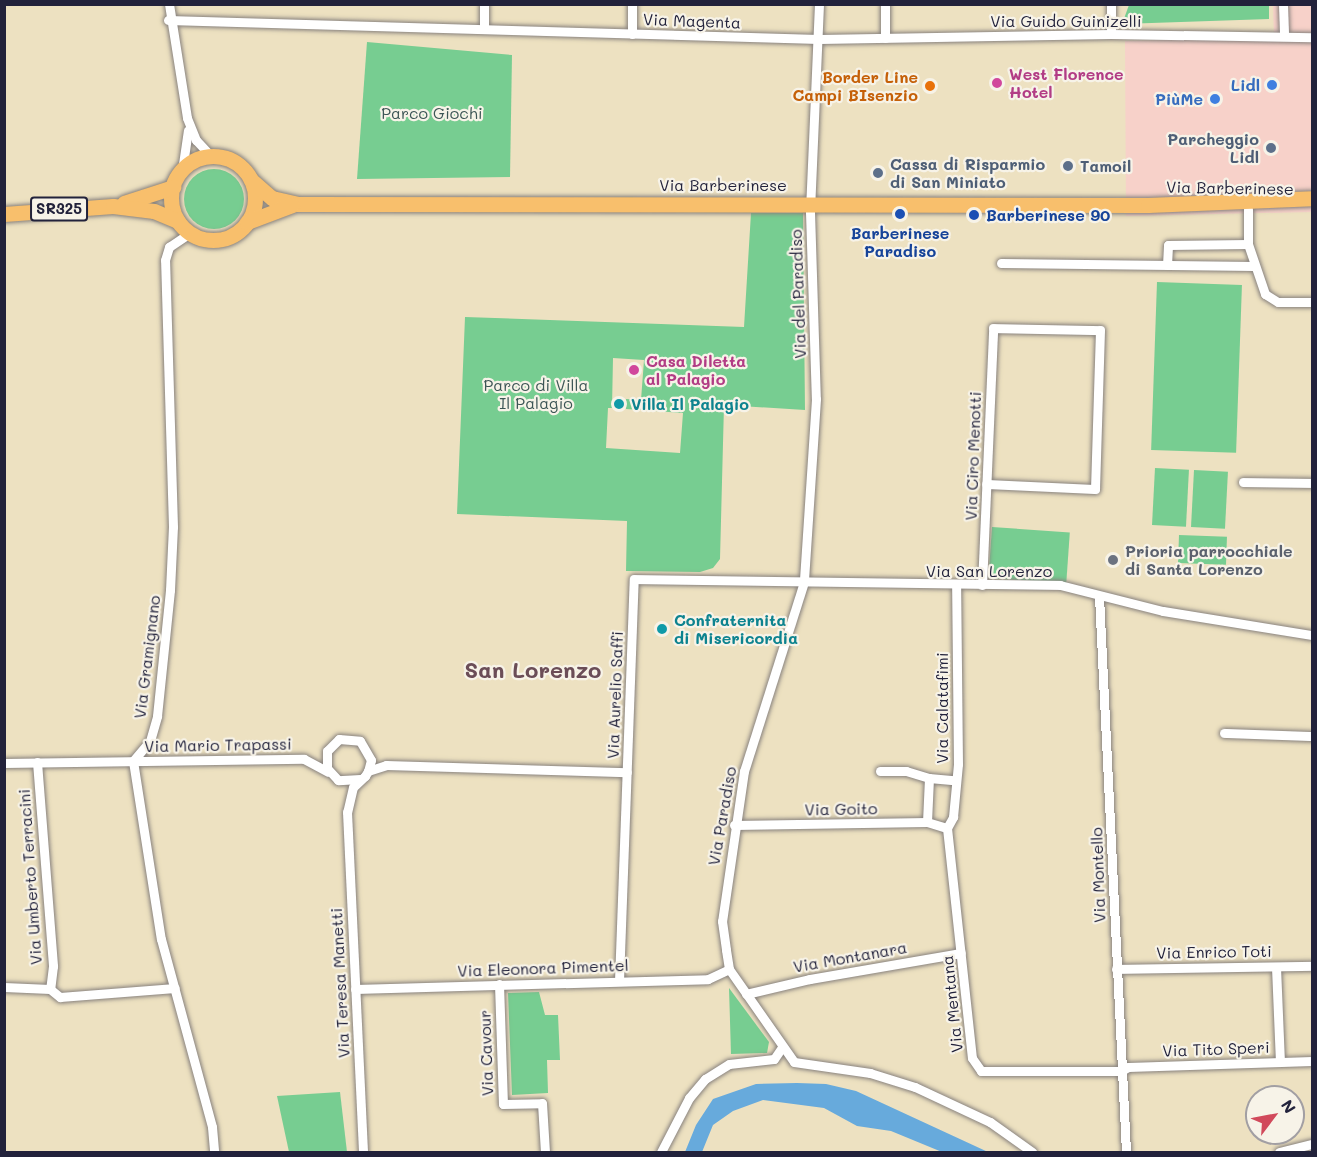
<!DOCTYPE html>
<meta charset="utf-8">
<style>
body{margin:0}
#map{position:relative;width:1317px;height:1157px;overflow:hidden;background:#ede1c1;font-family:Mali,sans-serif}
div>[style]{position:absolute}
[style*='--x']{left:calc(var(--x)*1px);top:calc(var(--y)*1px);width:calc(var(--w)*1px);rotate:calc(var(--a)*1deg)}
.built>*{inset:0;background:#f7d1c9}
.green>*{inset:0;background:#77cd91;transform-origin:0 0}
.round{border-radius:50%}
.water>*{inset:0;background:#67aadc}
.roads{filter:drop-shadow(0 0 2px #88827e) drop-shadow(0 0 2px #88827e)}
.street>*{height:9px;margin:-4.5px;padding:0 4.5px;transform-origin:4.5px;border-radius:4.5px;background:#fff}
.primary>*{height:15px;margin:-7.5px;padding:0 7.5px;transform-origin:7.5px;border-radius:7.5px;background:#f8bf6c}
.primary>.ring{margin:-7.5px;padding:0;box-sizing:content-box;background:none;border:15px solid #f8bf6c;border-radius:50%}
.dots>*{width:16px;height:16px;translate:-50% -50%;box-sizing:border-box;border:3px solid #f7f3e8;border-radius:50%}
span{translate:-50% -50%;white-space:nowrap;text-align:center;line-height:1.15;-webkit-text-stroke:4.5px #f7f3e8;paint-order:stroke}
.shield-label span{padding:2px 4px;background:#f7f3e8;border:2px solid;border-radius:4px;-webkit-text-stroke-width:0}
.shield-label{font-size:15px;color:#22223b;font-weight:700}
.street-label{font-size:16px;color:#22223b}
.hotel-label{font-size:16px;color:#b23c85;font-weight:700}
.left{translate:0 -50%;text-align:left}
.food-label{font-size:16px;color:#c56008;font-weight:700}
.right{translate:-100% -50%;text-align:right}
.shop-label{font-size:16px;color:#366cbe;font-weight:700}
.park-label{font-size:16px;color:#3c5555}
.service-label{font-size:16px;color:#4e5e75;font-weight:700}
.transit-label{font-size:16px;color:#164399;font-weight:700}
.culture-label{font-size:16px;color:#0d838f;font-weight:700}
.worship-label{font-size:16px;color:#5b616d;font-weight:700}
.district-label{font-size:22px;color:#6b4d57;font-weight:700}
.frame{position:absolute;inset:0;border:6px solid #22223b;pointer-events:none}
.north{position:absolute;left:1245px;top:1085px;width:60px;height:60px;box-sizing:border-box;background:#f7f3e8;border:2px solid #a29fa3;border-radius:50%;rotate:58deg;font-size:16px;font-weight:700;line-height:24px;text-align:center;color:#22223b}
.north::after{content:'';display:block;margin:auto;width:21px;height:27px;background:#d1495b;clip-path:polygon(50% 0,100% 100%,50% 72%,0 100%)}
</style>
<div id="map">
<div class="built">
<i style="clip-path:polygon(1273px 5px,1312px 5px,1312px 212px,1126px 216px,1125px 41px,1274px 37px)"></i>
</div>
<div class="green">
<i style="clip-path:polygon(1129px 5px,1269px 5px,1269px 19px,1122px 24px)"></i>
<i style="clip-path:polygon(367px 42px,512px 55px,510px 177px,357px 179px)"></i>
<i class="round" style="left:184px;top:169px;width:60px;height:60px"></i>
<i style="clip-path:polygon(evenodd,751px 213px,803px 213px,805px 410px,724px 405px,720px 559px,713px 568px,700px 572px,626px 571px,627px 521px,457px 514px,465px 317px,744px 327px,751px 213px,613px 358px,644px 360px,641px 400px,626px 399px,626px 409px,683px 413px,680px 453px,606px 448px,608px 408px,612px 408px,613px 358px)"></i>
<i style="left:1157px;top:282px;width:85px;height:168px;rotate:2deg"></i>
<i style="left:1155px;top:468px;width:34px;height:57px;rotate:3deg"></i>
<i style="left:1194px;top:470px;width:34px;height:57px;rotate:3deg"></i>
<i style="left:992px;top:527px;width:78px;height:51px;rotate:4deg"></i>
<i style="left:1179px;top:535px;width:48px;height:28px;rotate:2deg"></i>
<i style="clip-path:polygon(729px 988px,769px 1042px,767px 1053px,731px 1054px)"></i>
<i style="clip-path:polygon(539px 992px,545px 1015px,558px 1015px,560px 1060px,547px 1060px,548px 1093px,512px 1095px,508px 993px)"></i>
<i style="clip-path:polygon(340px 1092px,347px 1152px,289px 1152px,277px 1096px)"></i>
</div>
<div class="water">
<i style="clip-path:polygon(797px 1083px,826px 1084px,856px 1091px,988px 1152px,942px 1152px,891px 1131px,857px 1126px,824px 1108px,763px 1100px,733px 1111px,713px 1125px,702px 1152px,685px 1152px,696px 1125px,713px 1099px,756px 1084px)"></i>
</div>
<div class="roads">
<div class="street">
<i style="--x:169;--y:4;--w:115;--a:81"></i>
<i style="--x:187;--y:118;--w:24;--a:68"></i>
<i style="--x:196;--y:140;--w:23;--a:47"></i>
<i style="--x:484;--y:4;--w:24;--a:90"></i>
<i style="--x:632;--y:4;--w:30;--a:90"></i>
<i style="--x:819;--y:4;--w:208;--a:92.5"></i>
<i style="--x:810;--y:212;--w:187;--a:88.2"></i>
<i style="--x:816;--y:399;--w:183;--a:93.8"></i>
<i style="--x:804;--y:582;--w:198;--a:107.6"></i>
<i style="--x:744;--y:771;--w:152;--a:98.3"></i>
<i style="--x:722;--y:921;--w:29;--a:82"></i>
<i style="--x:726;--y:950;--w:19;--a:81"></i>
<i style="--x:729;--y:969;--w:113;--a:55"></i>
<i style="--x:794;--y:1062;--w:77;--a:8.2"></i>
<i style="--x:870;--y:1073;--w:47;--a:17.3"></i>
<i style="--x:915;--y:1087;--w:83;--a:25"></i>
<i style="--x:990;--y:1122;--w:52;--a:35.5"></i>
<i style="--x:885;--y:4;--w:34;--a:90"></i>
<i style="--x:1283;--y:4;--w:32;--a:88"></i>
<i style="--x:168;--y:20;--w:651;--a:1.67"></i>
<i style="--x:819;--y:39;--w:292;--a:-1"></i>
<i style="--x:1111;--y:34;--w:201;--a:0.9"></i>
<i style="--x:1111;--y:34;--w:30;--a:-90"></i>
<i style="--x:182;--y:171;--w:41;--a:-81.7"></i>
<i style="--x:1248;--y:209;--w:35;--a:90"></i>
<i style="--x:1248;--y:244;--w:53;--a:71.2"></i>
<i style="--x:1265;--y:294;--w:15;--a:32"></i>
<i style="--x:1278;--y:302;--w:34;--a:0"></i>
<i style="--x:1001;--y:263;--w:253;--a:0.7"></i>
<i style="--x:1167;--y:265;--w:20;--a:-87"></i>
<i style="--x:1168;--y:245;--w:80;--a:-0.7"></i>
<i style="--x:1243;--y:482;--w:69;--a:0.8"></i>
<i style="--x:982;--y:585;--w:257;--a:-87.5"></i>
<i style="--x:993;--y:328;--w:107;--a:1.1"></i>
<i style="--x:1100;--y:330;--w:159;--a:91.8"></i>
<i style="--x:1095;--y:489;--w:109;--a:-177.4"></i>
<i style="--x:1099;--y:596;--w:557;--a:87.22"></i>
<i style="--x:1224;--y:733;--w:88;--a:2"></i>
<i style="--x:133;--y:761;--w:26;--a:-50"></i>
<i style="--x:150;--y:741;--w:26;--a:-74"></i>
<i style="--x:157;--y:716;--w:127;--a:-84.1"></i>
<i style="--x:170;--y:590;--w:63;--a:-87.3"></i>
<i style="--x:173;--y:527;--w:267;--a:-91.7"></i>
<i style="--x:165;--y:260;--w:14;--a:-73"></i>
<i style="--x:169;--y:247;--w:25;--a:-34"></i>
<i style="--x:133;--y:761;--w:180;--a:81.1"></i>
<i style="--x:161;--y:939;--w:195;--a:74.8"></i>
<i style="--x:212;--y:1127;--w:25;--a:85"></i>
<i style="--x:37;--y:762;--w:205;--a:85.5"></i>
<i style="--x:53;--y:966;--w:23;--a:97"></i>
<i style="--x:4;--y:763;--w:300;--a:-0.8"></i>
<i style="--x:304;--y:759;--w:27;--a:28"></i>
<i style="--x:368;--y:771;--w:19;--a:-18"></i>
<i style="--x:386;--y:765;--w:241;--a:1.7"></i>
<i style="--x:880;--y:771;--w:26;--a:0"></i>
<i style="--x:906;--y:771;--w:24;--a:17"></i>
<i style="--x:360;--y:779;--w:22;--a:177"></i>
<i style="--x:338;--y:780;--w:16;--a:-133"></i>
<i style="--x:327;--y:768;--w:17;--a:-90"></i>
<i style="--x:327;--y:751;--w:17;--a:-45"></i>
<i style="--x:339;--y:739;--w:21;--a:5"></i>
<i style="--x:360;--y:741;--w:22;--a:60"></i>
<i style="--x:371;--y:760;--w:11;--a:105"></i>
<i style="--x:368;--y:771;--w:6;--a:121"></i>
<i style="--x:365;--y:776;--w:16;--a:137"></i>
<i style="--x:353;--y:787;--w:26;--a:103"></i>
<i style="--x:347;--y:812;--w:340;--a:87.3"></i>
<i style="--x:927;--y:822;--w:44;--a:-87.4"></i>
<i style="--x:929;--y:778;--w:25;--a:5"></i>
<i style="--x:734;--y:825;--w:193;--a:-0.9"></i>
<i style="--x:927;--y:822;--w:21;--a:17"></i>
<i style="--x:947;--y:828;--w:231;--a:83.8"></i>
<i style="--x:972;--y:1058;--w:16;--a:55"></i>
<i style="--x:981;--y:1071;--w:140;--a:0"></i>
<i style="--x:1121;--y:1071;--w:8;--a:-30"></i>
<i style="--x:1128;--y:1067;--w:184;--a:-1.9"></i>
<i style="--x:947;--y:828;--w:13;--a:-61"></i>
<i style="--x:953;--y:817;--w:53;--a:-84.6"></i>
<i style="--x:958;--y:764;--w:177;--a:-90.6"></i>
<i style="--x:1276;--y:967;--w:95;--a:87.6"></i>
<i style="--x:1116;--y:969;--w:196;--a:-0.9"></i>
<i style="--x:619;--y:981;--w:402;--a:-87.9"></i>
<i style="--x:634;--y:579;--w:426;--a:0.8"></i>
<i style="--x:1060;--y:585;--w:106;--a:14.2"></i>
<i style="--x:1163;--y:611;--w:151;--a:9.2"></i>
<i style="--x:499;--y:984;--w:120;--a:88.1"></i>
<i style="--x:503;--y:1104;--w:39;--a:-1"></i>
<i style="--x:542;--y:1103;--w:49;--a:86.5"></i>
<i style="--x:4;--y:987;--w:46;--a:2.5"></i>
<i style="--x:50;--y:989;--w:13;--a:39"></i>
<i style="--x:60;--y:997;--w:115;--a:-4.5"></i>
<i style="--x:355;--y:989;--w:353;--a:-1.6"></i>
<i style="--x:708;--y:979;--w:23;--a:-25"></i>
<i style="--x:746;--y:994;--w:66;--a:-13.2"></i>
<i style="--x:810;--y:979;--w:153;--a:-9.8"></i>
<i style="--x:661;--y:1152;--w:61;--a:-62.6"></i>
<i style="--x:689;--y:1098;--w:25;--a:-50"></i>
<i style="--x:705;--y:1079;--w:28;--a:-32"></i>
<i style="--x:729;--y:1064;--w:45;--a:-6.3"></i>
<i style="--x:774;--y:1059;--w:14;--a:-56"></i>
<i style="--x:1279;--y:1152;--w:34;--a:-14"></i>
</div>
<div class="primary">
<i class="ring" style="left:171px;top:156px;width:69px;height:69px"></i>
<i style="--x:251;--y:180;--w:28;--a:41"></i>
<i style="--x:272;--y:198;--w:27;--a:13"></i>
<i style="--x:298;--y:204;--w:850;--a:0.07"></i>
<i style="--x:1148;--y:205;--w:164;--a:-2.4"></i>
<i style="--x:124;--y:203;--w:52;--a:-18.1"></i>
<i style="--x:4;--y:214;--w:109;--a:-4.2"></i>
<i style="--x:113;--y:206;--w:41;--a:7"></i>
<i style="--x:154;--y:211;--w:26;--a:23"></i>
<i style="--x:247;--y:222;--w:48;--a:-20.7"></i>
</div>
</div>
<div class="dots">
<i style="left:997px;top:83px;background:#d1479c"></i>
<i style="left:1272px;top:85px;background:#3f7fe0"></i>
<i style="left:930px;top:86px;background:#e8710a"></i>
<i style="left:1215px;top:99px;background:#3f7fe0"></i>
<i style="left:1271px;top:148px;background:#5c6f8a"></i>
<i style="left:1068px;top:166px;background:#5c6f8a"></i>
<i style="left:878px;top:173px;background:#5c6f8a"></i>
<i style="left:900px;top:214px;background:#1a4fb4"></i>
<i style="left:974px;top:215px;background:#1a4fb4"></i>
<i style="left:634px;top:370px;background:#d1479c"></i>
<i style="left:619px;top:404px;background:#0f9aa8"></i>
<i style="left:1113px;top:560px;background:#6b7280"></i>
<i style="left:662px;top:629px;background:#0f9aa8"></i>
</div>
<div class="shield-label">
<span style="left:59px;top:209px">SR325</span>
</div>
<div class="street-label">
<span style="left:692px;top:21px;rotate:2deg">Via Magenta</span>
<span style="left:1066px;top:21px">Via Guido Guinizelli</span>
<span style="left:723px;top:185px">Via Barberinese</span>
<span style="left:1230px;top:188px;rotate:1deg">Via Barberinese</span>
<span style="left:798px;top:294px;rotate:-92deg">Via del Paradiso</span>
<span style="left:973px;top:456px;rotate:-88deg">Via Ciro Menotti</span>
<span style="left:989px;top:571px">Via San Lorenzo</span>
<span style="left:147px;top:657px;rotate:-83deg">Via Gramignano</span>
<span style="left:615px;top:695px;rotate:-88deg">Via Aurelio Saffi</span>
<span style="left:942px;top:708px;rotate:-90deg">Via Calatafimi</span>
<span style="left:218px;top:745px;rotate:-1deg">Via Mario Trapassi</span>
<span style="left:841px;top:809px;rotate:-1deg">Via Goito</span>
<span style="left:722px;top:816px;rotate:-80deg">Via Paradiso</span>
<span style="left:1098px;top:875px;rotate:-92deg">Via Montello</span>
<span style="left:30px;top:877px;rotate:-94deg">Via Umberto Terracini</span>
<span style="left:1214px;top:952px;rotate:-1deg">Via Enrico Toti</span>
<span style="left:850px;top:957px;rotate:-10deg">Via Montanara</span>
<span style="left:543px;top:968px;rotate:-2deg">Via Eleonora Pimentel</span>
<span style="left:340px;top:983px;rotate:-93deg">Via Teresa Manetti</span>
<span style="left:952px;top:1004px;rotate:-96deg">Via Mentana</span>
<span style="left:1216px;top:1049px;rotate:-2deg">Via Tito Speri</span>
<span style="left:486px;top:1053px;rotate:-92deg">Via Cavour</span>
</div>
<div class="hotel-label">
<span class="left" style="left:1009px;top:83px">West Florence<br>Hotel</span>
<span class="left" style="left:646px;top:370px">Casa Diletta<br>al Palagio</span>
</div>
<div class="food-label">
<span class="right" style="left:918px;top:86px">Border Line<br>Campi BIsenzio</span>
</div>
<div class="shop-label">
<span class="right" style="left:1260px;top:85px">Lidl</span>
<span class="right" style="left:1203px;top:99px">PiùMe</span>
</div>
<div class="park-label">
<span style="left:432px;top:113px">Parco Giochi</span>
<span style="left:536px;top:394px">Parco di Villa<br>Il Palagio</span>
</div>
<div class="service-label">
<span class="right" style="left:1259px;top:148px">Parcheggio<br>Lidl</span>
<span class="left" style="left:890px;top:173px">Cassa di Risparmio<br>di San Miniato</span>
<span class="left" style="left:1080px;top:166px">Tamoil</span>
</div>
<div class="transit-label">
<span class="left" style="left:986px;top:215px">Barberinese 90</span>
<span style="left:900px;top:242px">Barberinese<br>Paradiso</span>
</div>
<div class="culture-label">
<span class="left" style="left:631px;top:404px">Villa Il Palagio</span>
<span class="left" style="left:674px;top:629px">Confraternita<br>di Misericordia</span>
</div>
<div class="worship-label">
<span class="left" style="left:1125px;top:560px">Prioria parrocchiale<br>di Santa Lorenzo</span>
</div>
<div class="district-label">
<span style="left:533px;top:670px">San Lorenzo</span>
</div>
<div class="frame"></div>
<div class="north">N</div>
</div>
